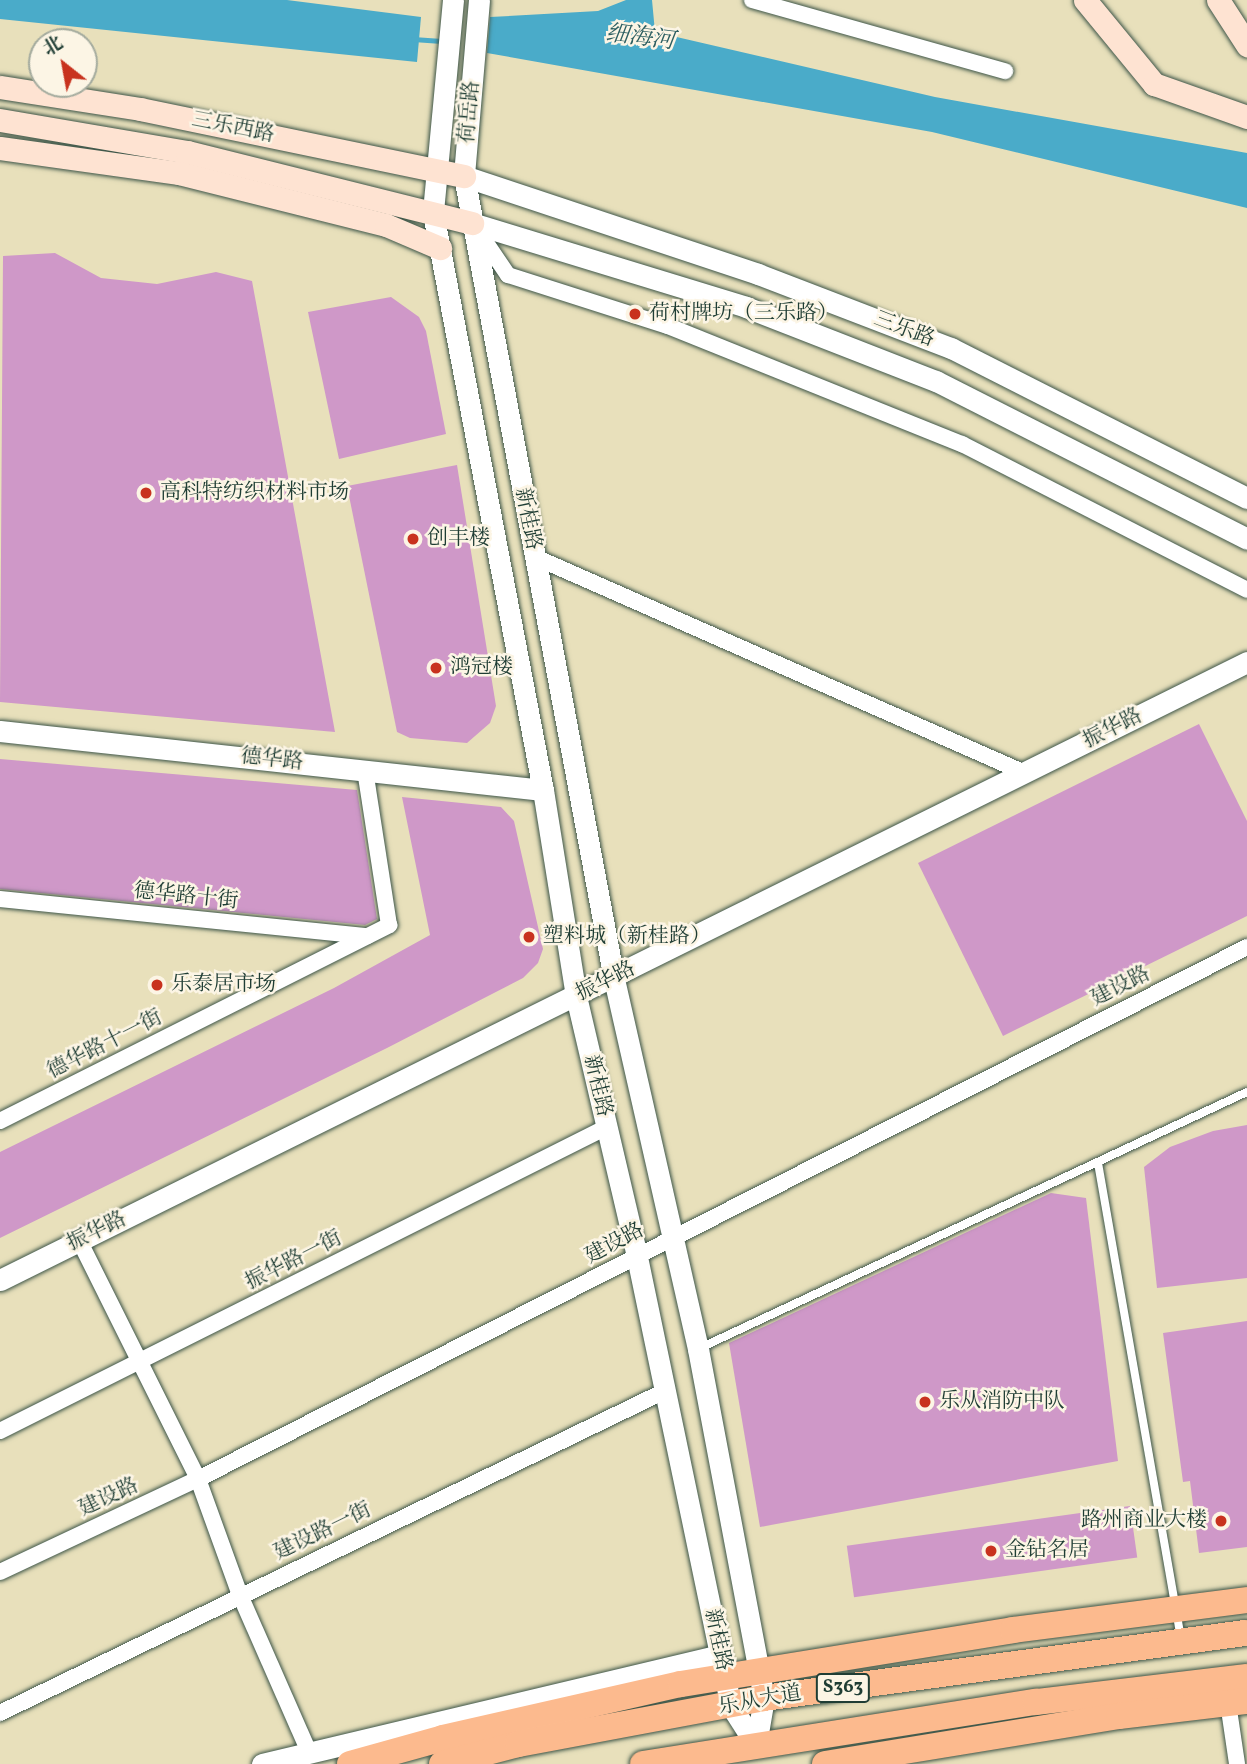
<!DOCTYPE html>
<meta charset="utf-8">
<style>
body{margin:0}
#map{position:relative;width:1247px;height:1764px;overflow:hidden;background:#e8e0bb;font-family:Vollkorn,"Noto Serif SC",serif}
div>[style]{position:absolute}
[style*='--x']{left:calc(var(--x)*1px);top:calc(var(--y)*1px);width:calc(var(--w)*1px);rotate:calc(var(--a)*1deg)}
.water>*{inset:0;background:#4aabc9}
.stream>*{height:5px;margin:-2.5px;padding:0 2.5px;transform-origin:2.5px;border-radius:2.5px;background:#4aabc9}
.building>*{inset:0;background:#cf98c8;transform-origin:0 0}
.roads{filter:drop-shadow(0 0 2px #3d5548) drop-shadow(0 0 2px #3d5548)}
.service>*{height:8px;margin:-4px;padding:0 4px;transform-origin:4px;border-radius:4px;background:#fff}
.minor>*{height:16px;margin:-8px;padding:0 8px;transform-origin:8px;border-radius:8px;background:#fff}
.tertiary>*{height:21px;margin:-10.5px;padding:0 10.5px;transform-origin:10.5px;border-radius:10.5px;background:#fff}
.secondary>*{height:23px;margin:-11.5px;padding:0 11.5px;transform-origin:11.5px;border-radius:11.5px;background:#fee3d2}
.primary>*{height:26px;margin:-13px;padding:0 13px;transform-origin:13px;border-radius:13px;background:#fcba8e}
.dots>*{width:19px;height:19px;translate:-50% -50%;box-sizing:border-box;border:4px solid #fcf5e5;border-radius:50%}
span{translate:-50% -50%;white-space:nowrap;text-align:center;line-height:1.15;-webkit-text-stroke:5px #fcf5e5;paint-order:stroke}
.shield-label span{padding:2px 5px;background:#fcf5e5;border:2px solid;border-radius:5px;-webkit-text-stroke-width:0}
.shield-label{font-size:19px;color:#1f3d34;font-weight:700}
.street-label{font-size:21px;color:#1f3d34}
.poi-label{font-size:21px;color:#1f3d34}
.left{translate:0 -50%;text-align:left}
.right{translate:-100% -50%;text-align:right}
.water-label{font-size:23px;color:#2c5e61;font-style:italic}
.north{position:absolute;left:28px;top:28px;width:70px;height:70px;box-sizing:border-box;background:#fcf5e5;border:2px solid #a4ab9e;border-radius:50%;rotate:329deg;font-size:19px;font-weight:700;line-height:28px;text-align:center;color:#1f3d34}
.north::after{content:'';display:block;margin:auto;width:24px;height:32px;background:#c8321e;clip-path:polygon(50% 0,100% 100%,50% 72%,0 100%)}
</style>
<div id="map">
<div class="water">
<i style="clip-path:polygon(0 0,287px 0,421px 17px,417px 62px,0 19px)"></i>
<i style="clip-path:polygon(626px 0,652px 0,655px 32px,935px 97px,1247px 153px,1247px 208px,932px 132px,487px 53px,490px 17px,598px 11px)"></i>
</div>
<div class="stream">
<i style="--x:413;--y:39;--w:32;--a:4"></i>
</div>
<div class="building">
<i style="clip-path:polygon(55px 253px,101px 278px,157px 284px,216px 272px,252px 281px,335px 732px,0 702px,3px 256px)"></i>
<i style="clip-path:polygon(391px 297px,419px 317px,426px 331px,446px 434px,339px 459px,308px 312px)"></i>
<i style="clip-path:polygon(457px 465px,496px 706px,490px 723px,467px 743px,410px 738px,397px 732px,347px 486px)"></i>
<i style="clip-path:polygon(1199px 724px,1247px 821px,1247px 916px,1003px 1036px,918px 863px)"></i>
<i style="clip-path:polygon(0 759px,357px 790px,377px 919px,365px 925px,0 889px)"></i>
<i style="clip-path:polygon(402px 797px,501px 807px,514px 821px,543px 949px,538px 963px,523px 978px,387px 1048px,0 1238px,0 1152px,334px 988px,430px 935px)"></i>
<i style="clip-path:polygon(1247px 1125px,1247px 1278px,1157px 1288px,1144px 1167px,1170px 1147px,1213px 1131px)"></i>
<i style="clip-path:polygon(1051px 1193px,1086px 1198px,1118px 1461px,760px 1527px,729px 1343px)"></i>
<i style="clip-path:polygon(1247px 1321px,1247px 1547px,1199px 1553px,1190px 1481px,1183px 1482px,1163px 1333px)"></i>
<i style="left:1130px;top:1506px;width:52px;height:286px;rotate:82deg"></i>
</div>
<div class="roads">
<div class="service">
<i style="--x:1098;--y:1163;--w:483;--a:80.1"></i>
<i style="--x:698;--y:1349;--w:606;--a:-25.09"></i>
</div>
<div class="minor">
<i style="--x:752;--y:0;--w:263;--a:15.7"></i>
<i style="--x:476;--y:228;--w:57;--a:55.8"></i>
<i style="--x:508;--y:275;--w:168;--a:17.7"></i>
<i style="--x:668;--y:326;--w:317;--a:21.9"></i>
<i style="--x:962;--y:444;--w:320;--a:27.1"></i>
<i style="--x:535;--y:557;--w:535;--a:23.79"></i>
<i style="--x:0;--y:899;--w:369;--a:5.8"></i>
<i style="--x:0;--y:1121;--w:436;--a:-26.7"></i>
<i style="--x:389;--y:925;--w:157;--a:-98.8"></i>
<i style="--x:79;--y:1240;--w:267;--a:63.5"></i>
<i style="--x:198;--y:1479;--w:123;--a:70.1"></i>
<i style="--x:240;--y:1595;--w:169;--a:66.3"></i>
<i style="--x:0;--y:1431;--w:679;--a:-26.6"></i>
<i style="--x:0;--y:1572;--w:219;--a:-25.2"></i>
<i style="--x:198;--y:1479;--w:1176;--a:-26.89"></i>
<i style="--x:1227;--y:1696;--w:69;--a:81.6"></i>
<i style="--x:0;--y:1713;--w:739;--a:-25.84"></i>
</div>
<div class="tertiary">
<i style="--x:453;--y:0;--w:214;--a:95.4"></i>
<i style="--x:433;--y:213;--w:587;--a:79.21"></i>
<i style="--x:543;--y:790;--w:209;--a:80.9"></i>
<i style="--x:576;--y:996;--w:268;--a:76.8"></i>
<i style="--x:637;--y:1257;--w:459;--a:78.2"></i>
<i style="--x:731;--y:1706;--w:46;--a:57.3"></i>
<i style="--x:479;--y:0;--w:177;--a:94.9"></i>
<i style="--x:464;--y:176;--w:817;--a:79.42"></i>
<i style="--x:614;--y:979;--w:379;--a:77.2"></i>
<i style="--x:698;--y:1349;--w:355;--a:79.3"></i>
<i style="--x:764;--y:1698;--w:48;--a:99.7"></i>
<i style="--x:464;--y:176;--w:310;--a:18.4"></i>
<i style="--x:758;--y:274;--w:207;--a:21"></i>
<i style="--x:951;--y:348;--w:332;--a:26.9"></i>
<i style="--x:472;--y:223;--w:287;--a:17"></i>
<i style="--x:746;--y:307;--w:204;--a:21.3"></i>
<i style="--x:936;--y:381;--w:349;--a:26.9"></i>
<i style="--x:0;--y:731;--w:546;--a:6.2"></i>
<i style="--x:0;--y:1280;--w:1392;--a:-26.36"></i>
<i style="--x:262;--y:1764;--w:471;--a:-13.4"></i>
</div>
<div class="secondary">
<i style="--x:1085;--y:0;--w:109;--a:50.6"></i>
<i style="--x:1154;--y:84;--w:99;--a:19.5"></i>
<i style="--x:1218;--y:0;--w:54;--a:57.2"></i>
<i style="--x:0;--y:87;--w:142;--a:8.9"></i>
<i style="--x:140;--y:109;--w:331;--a:11.7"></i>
<i style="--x:0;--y:120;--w:190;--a:9.7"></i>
<i style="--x:187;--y:152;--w:294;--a:14"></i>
<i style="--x:0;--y:148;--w:181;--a:8"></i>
<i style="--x:179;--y:173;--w:213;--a:14.1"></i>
<i style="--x:386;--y:225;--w:59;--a:23.1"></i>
</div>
<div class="primary">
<i style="--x:350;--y:1764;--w:97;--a:-15.6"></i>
<i style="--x:443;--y:1738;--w:244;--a:-12.8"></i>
<i style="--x:681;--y:1684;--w:336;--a:-9.2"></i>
<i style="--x:1013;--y:1630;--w:236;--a:-7.3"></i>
<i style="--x:442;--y:1764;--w:79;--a:-14.7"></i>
<i style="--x:518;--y:1744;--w:250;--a:-10.6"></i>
<i style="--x:764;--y:1698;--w:487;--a:-7.7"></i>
<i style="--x:643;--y:1764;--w:398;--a:-9"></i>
<i style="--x:1036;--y:1702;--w:212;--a:-6.8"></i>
<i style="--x:825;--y:1764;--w:298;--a:-9.3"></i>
<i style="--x:1119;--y:1716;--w:129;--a:-6.7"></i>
</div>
</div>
<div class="dots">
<i style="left:635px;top:314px;background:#c8321e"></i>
<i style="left:146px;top:493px;background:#c8321e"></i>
<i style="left:413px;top:539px;background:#c8321e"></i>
<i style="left:436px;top:668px;background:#c8321e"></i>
<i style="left:529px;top:937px;background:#c8321e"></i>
<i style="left:157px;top:985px;background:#c8321e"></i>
<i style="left:925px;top:1402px;background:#c8321e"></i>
<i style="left:1221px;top:1521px;background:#c8321e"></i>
<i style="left:991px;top:1551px;background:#c8321e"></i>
</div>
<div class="shield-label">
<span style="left:843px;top:1688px">S363</span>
</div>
<div class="street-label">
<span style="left:470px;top:112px;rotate:-85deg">荷岳路</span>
<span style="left:233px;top:128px;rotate:11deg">三乐西路</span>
<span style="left:904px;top:330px;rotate:21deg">三乐路</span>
<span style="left:527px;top:519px;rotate:79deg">新桂路</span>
<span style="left:1113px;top:729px;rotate:-27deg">振华路</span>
<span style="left:272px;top:760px;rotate:6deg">德华路</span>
<span style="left:186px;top:897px;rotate:6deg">德华路十街</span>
<span style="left:606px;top:982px;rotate:-26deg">振华路</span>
<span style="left:1121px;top:987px;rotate:-27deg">建设路</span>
<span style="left:105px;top:1045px;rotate:-27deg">德华路十一街</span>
<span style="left:597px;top:1086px;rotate:77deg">新桂路</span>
<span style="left:97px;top:1232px;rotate:-26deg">振华路</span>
<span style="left:615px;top:1244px;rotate:-28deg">建设路</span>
<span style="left:294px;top:1261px;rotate:-27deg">振华路一街</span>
<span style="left:109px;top:1498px;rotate:-25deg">建设路</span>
<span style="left:323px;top:1532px;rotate:-26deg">建设路一街</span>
<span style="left:717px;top:1640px;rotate:78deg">新桂路</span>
<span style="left:760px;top:1701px;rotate:-10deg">乐从大道</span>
</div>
<div class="poi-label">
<span class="left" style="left:649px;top:314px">荷村牌坊（三乐路）</span>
<span class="left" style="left:160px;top:493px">高科特纺织材料市场</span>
<span class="left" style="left:427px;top:539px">创丰楼</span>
<span class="left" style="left:450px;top:668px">鸿冠楼</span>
<span class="left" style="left:543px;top:937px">塑料城（新桂路）</span>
<span class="left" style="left:171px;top:985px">乐泰居市场</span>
<span class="left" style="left:939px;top:1402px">乐从消防中队</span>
<span class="right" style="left:1207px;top:1521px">路州商业大楼</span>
<span class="left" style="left:1005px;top:1551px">金钻名居</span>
</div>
<div class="water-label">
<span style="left:640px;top:38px;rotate:7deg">细海河</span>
</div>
<div class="north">北</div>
</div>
